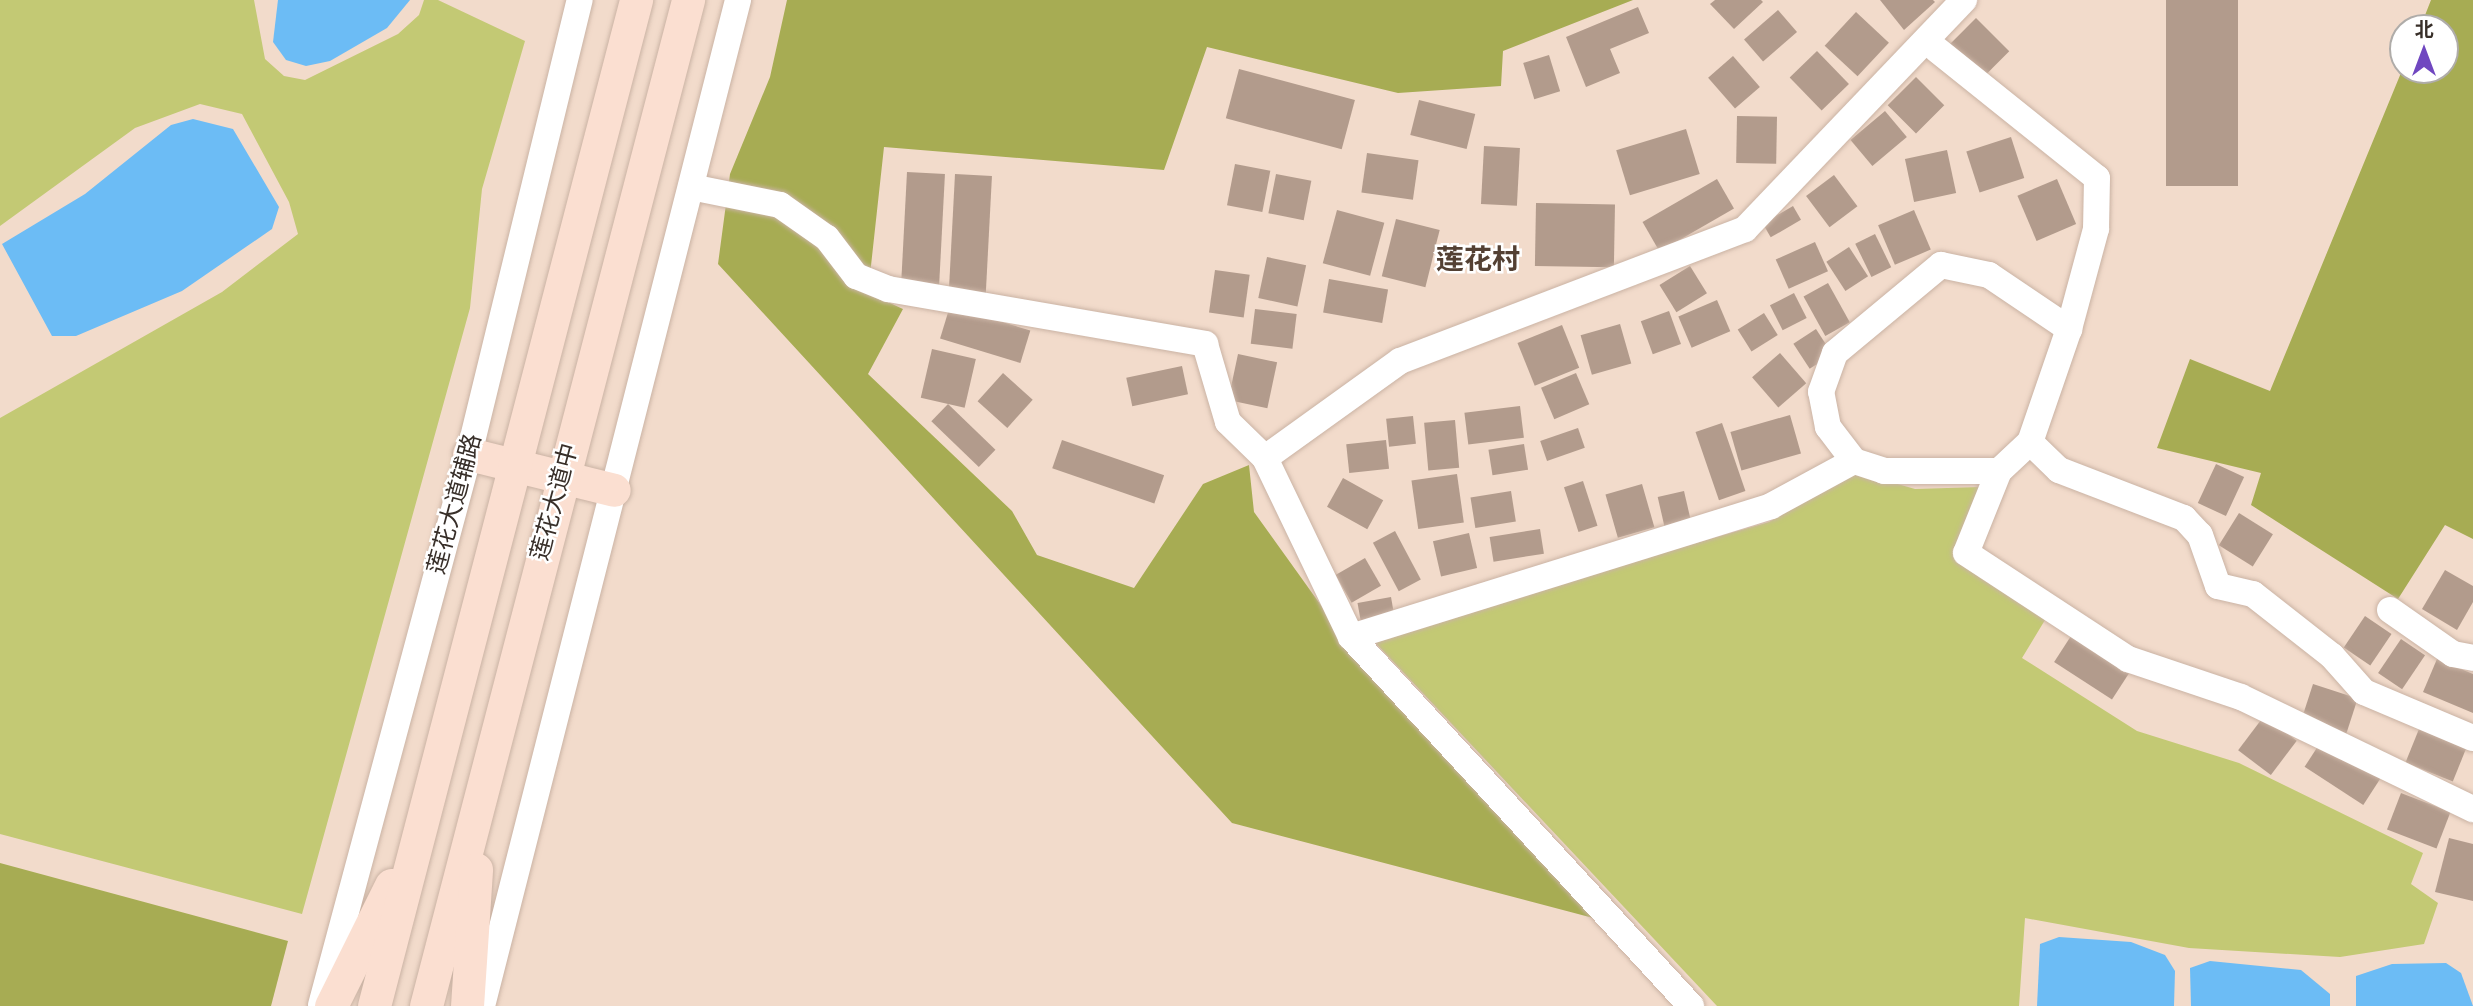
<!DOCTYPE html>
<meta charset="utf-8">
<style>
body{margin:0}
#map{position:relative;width:2473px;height:1006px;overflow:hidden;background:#f2dbcb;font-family:Karla,"Noto Sans SC",sans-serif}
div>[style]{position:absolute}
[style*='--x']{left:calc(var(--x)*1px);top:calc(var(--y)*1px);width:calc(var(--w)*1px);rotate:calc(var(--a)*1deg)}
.green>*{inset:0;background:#c3c974}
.forest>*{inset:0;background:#a7ac53}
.water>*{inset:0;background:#6cbcf5}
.building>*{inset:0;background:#b29b8c;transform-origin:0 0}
.roads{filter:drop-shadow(0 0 2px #cab3a4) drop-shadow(0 0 2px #cab3a4)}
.minor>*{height:26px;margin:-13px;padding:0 13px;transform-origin:13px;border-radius:13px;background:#fff}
.major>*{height:33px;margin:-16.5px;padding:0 16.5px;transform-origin:16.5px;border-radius:16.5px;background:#fbdfd1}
span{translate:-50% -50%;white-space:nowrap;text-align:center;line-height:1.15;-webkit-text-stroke:5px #fff;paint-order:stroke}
.street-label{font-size:24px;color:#382f29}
.quarter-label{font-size:28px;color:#534033;font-weight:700}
.north{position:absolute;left:2389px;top:14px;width:70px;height:70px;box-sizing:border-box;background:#fff;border:2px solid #afaca9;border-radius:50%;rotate:0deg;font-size:19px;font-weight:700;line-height:28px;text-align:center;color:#382f29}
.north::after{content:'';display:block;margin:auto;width:24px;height:32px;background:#7047c0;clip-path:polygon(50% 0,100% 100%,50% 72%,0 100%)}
</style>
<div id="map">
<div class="green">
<i style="clip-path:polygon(0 0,254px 0,265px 59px,284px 76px,305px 80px,398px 34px,419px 15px,424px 0,438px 0,525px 41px,482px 189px,470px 308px,302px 914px,0 834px,0 418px,222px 292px,298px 234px,289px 202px,242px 114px,200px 104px,135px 128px,0 226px)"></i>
<i style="clip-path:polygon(1856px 472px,1915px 489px,1980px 487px,1955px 556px,2045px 620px,2022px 658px,2137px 731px,2239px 763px,2423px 853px,2411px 884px,2438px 903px,2424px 944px,2340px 957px,2189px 948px,2025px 918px,2019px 1006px,1717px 1006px,1370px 637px,1769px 522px)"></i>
</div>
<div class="forest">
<i style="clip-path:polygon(787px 0,1633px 0,1503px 51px,1501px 86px,1398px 93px,1207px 47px,1164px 170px,884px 147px,868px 293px,903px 309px,868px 374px,1012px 511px,1037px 555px,1134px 588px,1203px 484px,1249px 465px,1254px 512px,1343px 636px,1597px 919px,1232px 823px,718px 264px,730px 174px,770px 77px)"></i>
<i style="clip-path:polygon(2431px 0,2473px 0,2473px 539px,2445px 525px,2398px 599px,2251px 505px,2261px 473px,2157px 448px,2190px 359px,2270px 391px,2403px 68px,2445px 70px,2445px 28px,2420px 28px)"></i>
<i style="clip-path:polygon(0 863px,288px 941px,271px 1006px,0 1006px)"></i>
</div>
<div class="water">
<i style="clip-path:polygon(278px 0,410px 0,387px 28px,330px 61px,306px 66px,286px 60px,273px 42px)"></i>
<i style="clip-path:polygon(193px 119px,233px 129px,279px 207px,272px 229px,182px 291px,76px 336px,52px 336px,2px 244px,85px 194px,171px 125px)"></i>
<i style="clip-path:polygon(2059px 937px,2131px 942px,2165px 955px,2175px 971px,2174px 1006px,2037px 1006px,2040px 944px)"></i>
<i style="clip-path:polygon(2210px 961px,2301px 970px,2330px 994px,2330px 1006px,2191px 1006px,2190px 968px)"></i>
<i style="clip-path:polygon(2446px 963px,2461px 973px,2473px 1006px,2356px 1006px,2356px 976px,2392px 964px)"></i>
</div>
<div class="building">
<i style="clip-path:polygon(1715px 0,1761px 0,1763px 2px,1734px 29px,1710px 4px)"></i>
<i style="clip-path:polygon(1880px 0,1933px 0,1935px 2px,1904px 30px)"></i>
<i style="left:2166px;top:0;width:72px;height:186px"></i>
<i style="clip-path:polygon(1638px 7px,1649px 33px,1610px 49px,1620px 73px,1586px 87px,1566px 37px)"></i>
<i style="left:1778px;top:10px;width:29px;height:45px;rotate:49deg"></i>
<i style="left:1856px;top:12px;width:45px;height:46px;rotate:43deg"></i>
<i style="left:1976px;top:18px;width:47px;height:37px;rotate:45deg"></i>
<i style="left:1817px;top:51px;width:46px;height:38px;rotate:46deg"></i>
<i style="left:1549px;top:55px;width:38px;height:27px;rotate:73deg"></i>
<i style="left:1733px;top:56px;width:41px;height:33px;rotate:49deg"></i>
<i style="left:1239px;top:69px;width:120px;height:51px;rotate:15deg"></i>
<i style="left:1916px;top:77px;width:40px;height:40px;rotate:45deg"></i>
<i style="left:1419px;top:100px;width:58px;height:36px;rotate:14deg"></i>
<i style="left:1885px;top:111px;width:34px;height:45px;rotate:50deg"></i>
<i style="left:1737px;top:116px;width:40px;height:47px;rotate:1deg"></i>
<i style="left:1686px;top:129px;width:47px;height:73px;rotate:73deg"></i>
<i style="left:2011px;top:137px;width:43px;height:47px;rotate:72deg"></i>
<i style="left:1484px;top:146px;width:36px;height:58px;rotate:3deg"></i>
<i style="left:1947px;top:150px;width:44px;height:43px;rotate:78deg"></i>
<i style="left:1367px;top:153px;width:52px;height:40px;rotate:8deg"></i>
<i style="left:1235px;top:164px;width:36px;height:42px;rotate:11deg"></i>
<i style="left:907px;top:172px;width:38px;height:119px;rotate:3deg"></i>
<i style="left:955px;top:174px;width:37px;height:119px;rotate:3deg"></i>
<i style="left:1276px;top:174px;width:36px;height:40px;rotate:11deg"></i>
<i style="left:1834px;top:175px;width:39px;height:35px;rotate:53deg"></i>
<i style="left:1717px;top:179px;width:34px;height:86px;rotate:60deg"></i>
<i style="left:2057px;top:179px;width:49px;height:43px;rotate:67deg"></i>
<i style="left:1536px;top:203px;width:79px;height:63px;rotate:1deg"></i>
<i style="left:1793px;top:206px;width:16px;height:35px;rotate:60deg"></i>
<i style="left:1337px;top:210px;width:49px;height:55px;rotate:15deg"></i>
<i style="left:1914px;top:210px;width:43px;height:39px;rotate:67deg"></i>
<i style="left:1396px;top:219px;width:45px;height:59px;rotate:14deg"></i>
<i style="left:1875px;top:234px;width:37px;height:22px;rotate:64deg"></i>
<i style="left:1815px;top:242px;width:32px;height:43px;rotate:66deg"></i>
<i style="left:1849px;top:247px;width:35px;height:27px;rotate:57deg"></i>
<i style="left:1267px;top:257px;width:40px;height:42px;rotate:12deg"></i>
<i style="left:1690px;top:266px;width:32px;height:36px;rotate:58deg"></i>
<i style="left:1215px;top:270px;width:35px;height:43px;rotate:8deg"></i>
<i style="left:1329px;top:279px;width:60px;height:34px;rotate:10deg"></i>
<i style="left:1828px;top:283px;width:45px;height:28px;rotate:61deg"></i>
<i style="left:1794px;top:293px;width:28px;height:27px;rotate:63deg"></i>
<i style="left:1717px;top:300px;width:34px;height:42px;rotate:67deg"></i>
<i style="left:950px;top:306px;width:84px;height:34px;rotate:17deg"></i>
<i style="left:1255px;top:309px;width:42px;height:35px;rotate:7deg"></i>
<i style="left:1669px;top:311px;width:35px;height:30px;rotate:70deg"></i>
<i style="left:1764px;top:313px;width:26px;height:31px;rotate:58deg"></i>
<i style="left:1620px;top:324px;width:41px;height:41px;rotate:74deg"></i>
<i style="left:1562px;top:325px;width:46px;height:48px;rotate:68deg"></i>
<i style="left:1816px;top:329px;width:30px;height:27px;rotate:57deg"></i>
<i style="left:932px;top:349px;width:45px;height:50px;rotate:13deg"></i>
<i style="left:1780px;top:353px;width:40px;height:37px;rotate:49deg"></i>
<i style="left:1238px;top:354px;width:40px;height:47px;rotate:12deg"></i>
<i style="left:1182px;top:366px;width:29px;height:57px;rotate:78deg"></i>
<i style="left:1003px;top:373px;width:40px;height:38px;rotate:42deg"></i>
<i style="left:1576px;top:373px;width:34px;height:38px;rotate:67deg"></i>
<i style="left:948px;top:404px;width:66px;height:24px;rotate:44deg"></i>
<i style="left:1520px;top:406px;width:32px;height:56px;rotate:83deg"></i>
<i style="left:1790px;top:415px;width:40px;height:62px;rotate:74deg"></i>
<i style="left:1413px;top:416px;width:28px;height:27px;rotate:84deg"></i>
<i style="left:1455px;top:420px;width:48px;height:31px;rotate:85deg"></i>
<i style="left:1722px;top:423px;width:72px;height:28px;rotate:71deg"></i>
<i style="left:1578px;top:428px;width:21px;height:40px;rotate:71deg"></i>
<i style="left:1062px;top:440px;width:108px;height:30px;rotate:19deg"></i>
<i style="left:1386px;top:440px;width:29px;height:40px;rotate:84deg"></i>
<i style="left:1524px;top:444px;width:26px;height:36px;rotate:81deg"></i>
<i style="left:2216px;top:464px;width:31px;height:43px;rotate:25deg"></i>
<i style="left:1457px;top:474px;width:49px;height:46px;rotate:82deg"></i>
<i style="left:1343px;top:478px;width:46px;height:33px;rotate:29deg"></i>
<i style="left:1583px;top:481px;width:47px;height:20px;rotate:72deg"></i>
<i style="left:1642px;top:484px;width:45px;height:38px;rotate:74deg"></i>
<i style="left:1511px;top:491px;width:31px;height:41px;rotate:81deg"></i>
<i style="left:1684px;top:491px;width:32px;height:27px;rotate:77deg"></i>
<i style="left:2239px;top:513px;width:40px;height:38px;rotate:32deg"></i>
<i style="left:1540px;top:529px;width:25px;height:51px;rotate:81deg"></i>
<i style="left:1395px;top:531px;width:55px;height:25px;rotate:62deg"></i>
<i style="left:1469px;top:533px;width:36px;height:37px;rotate:77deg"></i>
<i style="left:1365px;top:558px;width:32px;height:34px;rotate:60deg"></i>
<i style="clip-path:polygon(2445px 570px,2473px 586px,2473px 602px,2457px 630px,2422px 609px)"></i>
<i style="left:1391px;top:597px;width:22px;height:34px;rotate:80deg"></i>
<i style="left:2365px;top:616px;width:32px;height:38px;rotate:34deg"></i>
<i style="left:2071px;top:636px;width:69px;height:31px;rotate:33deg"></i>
<i style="left:2401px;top:639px;width:29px;height:41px;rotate:34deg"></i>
<i style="clip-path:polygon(2437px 659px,2473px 674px,2473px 713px,2423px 692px)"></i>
<i style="left:2313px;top:684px;width:47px;height:37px;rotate:18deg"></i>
<i style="left:2264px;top:716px;width:41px;height:43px;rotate:37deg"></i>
<i style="left:2419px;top:729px;width:51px;height:36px;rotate:22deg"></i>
<i style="left:2322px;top:740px;width:70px;height:32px;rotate:33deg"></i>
<i style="left:2401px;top:793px;width:53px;height:39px;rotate:21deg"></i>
<i style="clip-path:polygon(2449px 838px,2473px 844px,2473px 901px,2435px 892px)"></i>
</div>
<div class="roads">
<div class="minor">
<i style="--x:1936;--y:49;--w:206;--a:38.7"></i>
<i style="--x:2097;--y:178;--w:51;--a:91.1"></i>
<i style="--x:2096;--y:229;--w:104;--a:105.1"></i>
<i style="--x:691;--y:187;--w:91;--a:11.4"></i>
<i style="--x:780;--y:205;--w:57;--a:35.1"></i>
<i style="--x:827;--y:238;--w:48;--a:52.7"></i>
<i style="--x:856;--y:276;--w:35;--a:22"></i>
<i style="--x:888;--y:289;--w:322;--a:9.8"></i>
<i style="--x:1205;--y:344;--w:81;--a:73.6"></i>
<i style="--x:1228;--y:422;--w:52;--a:44.2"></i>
<i style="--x:2030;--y:442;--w:40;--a:44"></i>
<i style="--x:2059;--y:470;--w:134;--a:21"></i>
<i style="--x:2184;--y:518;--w:23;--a:47"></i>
<i style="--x:2200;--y:535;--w:54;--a:70.6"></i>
<i style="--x:2218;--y:586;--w:36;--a:13"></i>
<i style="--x:2253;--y:594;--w:100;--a:38.1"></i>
<i style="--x:2332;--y:656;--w:48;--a:48.4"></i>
<i style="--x:2364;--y:692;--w:118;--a:22.9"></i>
<i style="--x:1854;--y:461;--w:43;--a:-127.4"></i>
<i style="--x:1828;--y:427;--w:36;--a:-101"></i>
<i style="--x:1821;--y:392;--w:41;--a:-70.3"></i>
<i style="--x:1835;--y:353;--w:138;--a:-39.7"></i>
<i style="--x:1941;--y:265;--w:49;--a:11.8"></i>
<i style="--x:1989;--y:275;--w:97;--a:34"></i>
<i style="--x:2069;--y:329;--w:120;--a:109"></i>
<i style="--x:2030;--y:442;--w:42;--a:136.9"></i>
<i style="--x:2390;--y:610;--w:77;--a:34.9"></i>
<i style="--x:2453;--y:654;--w:20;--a:11"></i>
<i style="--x:1351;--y:637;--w:440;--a:-17.3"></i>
<i style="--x:1771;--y:506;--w:94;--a:-28.5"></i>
<i style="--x:1854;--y:461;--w:32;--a:18"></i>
<i style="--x:1884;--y:471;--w:115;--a:0"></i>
<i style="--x:1999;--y:471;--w:88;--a:111.9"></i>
<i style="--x:1966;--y:553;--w:194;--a:33.2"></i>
<i style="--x:2128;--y:659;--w:119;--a:18.6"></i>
<i style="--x:2241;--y:697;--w:258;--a:25.8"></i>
<i style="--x:321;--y:1005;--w:571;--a:-74.97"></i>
<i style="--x:469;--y:454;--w:467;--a:-76.3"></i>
<i style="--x:482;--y:1006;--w:1038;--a:-75.72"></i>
<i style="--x:1691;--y:1006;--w:502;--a:-132.66"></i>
<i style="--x:1351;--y:637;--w:199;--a:-115.7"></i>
<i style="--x:1265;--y:458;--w:166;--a:-35.7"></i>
<i style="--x:1400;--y:361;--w:369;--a:-20.9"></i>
<i style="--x:1745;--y:229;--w:317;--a:-46.3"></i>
</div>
<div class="major">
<i style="--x:469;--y:454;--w:149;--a:13.9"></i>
<i style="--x:331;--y:1006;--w:135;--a:-63.6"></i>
<i style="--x:374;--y:1006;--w:1040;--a:-75.4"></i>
<i style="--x:426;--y:1006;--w:1040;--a:-75.4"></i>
<i style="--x:467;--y:1006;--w:137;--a:-86.2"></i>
</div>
</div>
<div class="street-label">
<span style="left:555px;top:502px;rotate:-75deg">莲花大道中</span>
<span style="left:455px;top:504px;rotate:-75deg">莲花大道辅路</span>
</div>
<div class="quarter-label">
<span style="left:1478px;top:260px">莲花村</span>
</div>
<div class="north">北</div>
</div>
